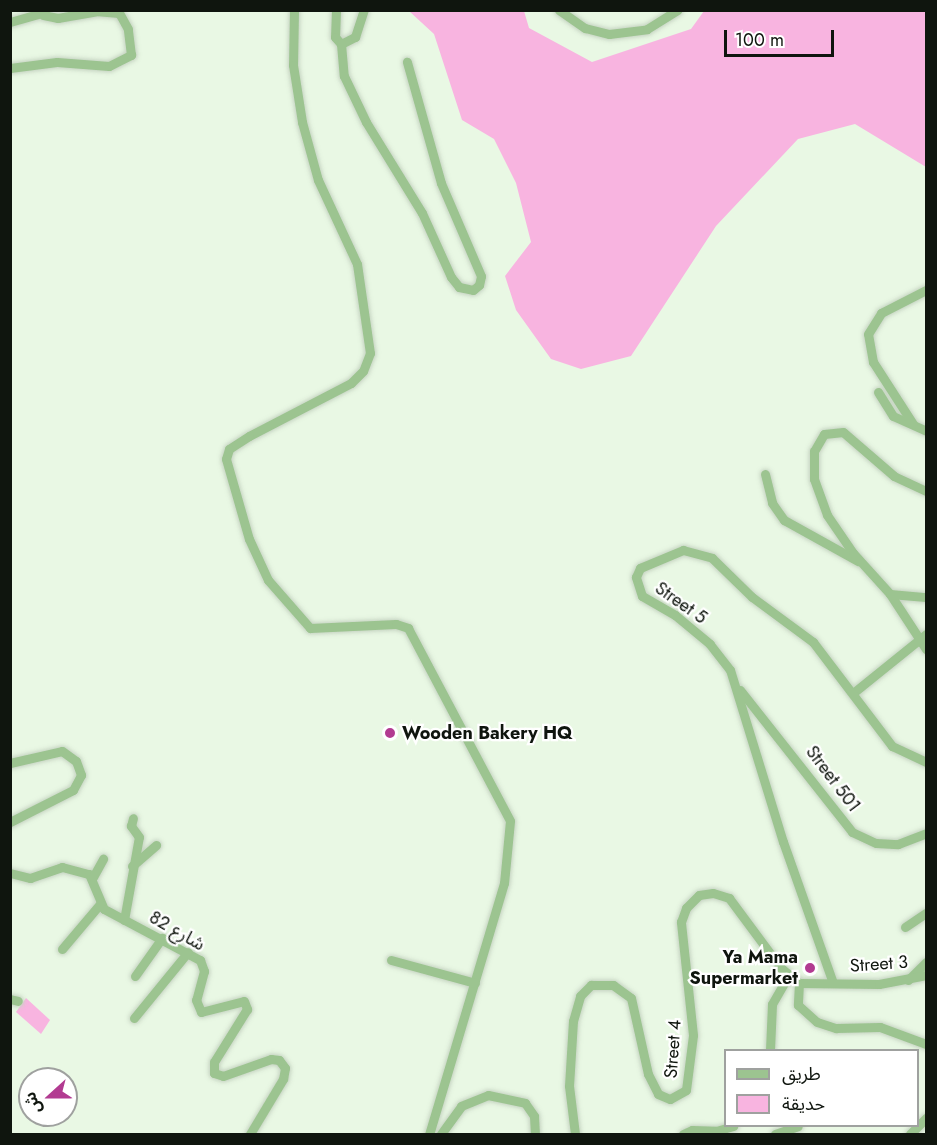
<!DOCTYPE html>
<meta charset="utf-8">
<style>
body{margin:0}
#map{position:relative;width:937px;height:1145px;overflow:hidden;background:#e9f8e4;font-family:Jost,"Noto Sans Arabic",sans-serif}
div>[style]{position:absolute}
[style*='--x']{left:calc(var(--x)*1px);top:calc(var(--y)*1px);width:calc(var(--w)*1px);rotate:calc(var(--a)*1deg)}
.green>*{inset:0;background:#f8b4e0}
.roads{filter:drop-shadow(0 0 2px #c6d4c2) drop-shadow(0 0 2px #c6d4c2)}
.minor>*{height:9px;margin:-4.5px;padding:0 4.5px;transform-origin:4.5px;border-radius:4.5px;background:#9cc490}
.dots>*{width:16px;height:16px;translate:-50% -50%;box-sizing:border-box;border:3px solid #fff;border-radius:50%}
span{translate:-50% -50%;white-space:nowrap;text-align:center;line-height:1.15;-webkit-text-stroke:4.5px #fff;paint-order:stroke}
.street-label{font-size:18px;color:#0f150e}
.poi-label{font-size:18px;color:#0f150e;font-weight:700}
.left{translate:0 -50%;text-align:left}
.right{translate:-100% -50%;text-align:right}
.frame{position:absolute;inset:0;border:12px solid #0f150e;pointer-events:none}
.legend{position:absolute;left:724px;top:1049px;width:195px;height:78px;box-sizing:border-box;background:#fff;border:2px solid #9fa19f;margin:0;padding:8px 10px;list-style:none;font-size:18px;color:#0f150e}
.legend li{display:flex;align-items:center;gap:12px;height:30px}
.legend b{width:30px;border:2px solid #9fa19f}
.north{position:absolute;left:18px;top:1067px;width:60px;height:60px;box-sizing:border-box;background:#fff;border:2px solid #9fa19f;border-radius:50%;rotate:249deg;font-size:16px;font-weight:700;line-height:24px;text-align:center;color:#0f150e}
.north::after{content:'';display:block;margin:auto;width:21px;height:27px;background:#b23b91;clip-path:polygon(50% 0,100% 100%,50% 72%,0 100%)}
.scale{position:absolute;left:724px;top:30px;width:110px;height:27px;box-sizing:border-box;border:3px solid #0f150e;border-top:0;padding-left:8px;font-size:18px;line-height:21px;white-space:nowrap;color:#0f150e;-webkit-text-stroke:4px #fff;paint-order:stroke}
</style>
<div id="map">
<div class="green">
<i style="clip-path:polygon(409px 11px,524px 11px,529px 28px,592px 62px,691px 29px,704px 11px,926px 11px,926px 167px,855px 124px,798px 139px,716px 226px,631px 356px,581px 369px,551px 359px,516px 310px,505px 276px,531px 242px,516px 183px,494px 139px,462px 120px,434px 34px)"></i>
<i style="clip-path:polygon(26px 998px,50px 1020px,41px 1034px,16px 1012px)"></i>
</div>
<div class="roads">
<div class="minor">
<i style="--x:294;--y:10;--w:55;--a:91"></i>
<i style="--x:293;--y:65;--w:58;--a:81"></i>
<i style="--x:302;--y:122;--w:60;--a:74.6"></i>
<i style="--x:318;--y:180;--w:93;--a:65.1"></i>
<i style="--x:357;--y:264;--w:90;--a:81.7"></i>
<i style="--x:370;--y:353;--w:19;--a:111"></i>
<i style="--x:363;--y:371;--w:17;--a:135"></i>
<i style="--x:351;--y:383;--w:115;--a:152.5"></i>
<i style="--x:249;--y:436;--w:24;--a:147"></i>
<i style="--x:229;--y:449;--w:10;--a:107"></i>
<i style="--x:226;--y:459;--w:83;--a:74"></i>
<i style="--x:249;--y:539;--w:45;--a:65.1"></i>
<i style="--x:268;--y:580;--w:64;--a:48.8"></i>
<i style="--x:310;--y:628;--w:86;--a:-2.7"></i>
<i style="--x:396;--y:624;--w:13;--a:18"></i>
<i style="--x:408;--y:628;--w:218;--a:62.1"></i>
<i style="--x:510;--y:821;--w:62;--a:95.5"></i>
<i style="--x:504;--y:883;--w:262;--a:106.6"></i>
<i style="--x:336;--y:10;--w:27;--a:92"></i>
<i style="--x:335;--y:37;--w:9;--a:49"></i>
<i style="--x:341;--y:44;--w:16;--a:-27"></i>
<i style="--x:355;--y:37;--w:28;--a:-72"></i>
<i style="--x:559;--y:10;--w:32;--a:35"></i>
<i style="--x:585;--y:28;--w:25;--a:14"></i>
<i style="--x:609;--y:34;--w:38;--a:-7"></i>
<i style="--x:647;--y:29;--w:36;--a:-32"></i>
<i style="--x:10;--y:22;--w:36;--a:-16"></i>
<i style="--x:341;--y:44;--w:32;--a:85"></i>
<i style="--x:344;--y:76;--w:51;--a:64.4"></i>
<i style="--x:366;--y:122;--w:107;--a:58.4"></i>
<i style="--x:422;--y:213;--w:70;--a:65.6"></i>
<i style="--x:451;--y:277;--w:13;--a:51"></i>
<i style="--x:459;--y:287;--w:14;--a:12"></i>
<i style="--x:473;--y:290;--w:8;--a:-40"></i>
<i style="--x:479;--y:285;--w:9;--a:-77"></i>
<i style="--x:481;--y:276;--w:101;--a:-113.3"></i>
<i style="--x:441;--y:183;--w:126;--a:-105.7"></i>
<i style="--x:10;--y:68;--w:47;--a:-7.3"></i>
<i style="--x:57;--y:62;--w:52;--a:4.4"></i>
<i style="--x:109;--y:66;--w:25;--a:-27"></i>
<i style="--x:131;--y:55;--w:26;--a:-97"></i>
<i style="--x:128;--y:29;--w:18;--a:-119"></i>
<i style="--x:119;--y:13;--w:21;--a:-175"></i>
<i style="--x:98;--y:11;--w:41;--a:170.1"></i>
<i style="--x:58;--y:18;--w:15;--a:-169"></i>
<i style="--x:878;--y:392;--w:28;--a:58"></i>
<i style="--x:893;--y:416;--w:36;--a:24"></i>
<i style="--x:913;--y:424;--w:74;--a:-122.8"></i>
<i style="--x:873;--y:362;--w:28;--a:-100"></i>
<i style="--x:868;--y:334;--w:25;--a:-58"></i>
<i style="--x:881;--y:313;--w:51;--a:-27.1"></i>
<i style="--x:765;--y:474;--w:30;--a:76"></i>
<i style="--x:772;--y:503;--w:21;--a:55"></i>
<i style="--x:784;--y:520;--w:85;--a:29"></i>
<i style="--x:926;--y:491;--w:35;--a:-155"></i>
<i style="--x:894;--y:476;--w:67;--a:-139.2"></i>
<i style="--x:843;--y:432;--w:19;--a:174"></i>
<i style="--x:824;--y:434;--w:20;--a:120"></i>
<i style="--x:814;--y:451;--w:28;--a:90"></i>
<i style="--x:814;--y:479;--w:38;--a:70"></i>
<i style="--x:827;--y:515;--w:46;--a:55.6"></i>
<i style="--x:853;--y:553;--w:55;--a:47.9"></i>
<i style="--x:890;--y:594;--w:66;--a:56.8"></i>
<i style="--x:890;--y:594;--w:36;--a:5"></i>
<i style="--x:740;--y:690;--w:181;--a:51.7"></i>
<i style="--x:852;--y:832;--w:26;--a:25"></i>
<i style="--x:876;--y:843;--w:22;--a:3"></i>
<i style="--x:898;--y:844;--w:30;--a:-21"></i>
<i style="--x:853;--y:693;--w:94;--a:-38.9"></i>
<i style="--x:10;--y:763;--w:53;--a:-13"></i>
<i style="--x:62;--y:751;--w:17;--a:36"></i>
<i style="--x:76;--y:761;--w:15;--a:70"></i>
<i style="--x:81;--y:775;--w:17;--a:118"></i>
<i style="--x:73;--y:790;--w:71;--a:153.1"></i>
<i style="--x:132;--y:866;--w:32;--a:-41"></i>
<i style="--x:10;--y:873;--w:21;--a:14"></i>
<i style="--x:30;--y:878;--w:34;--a:-19"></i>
<i style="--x:62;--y:867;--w:28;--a:15"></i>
<i style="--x:89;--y:874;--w:38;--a:67"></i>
<i style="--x:104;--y:909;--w:109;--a:28"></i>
<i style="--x:200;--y:960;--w:12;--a:70"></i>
<i style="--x:204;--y:971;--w:30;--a:105"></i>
<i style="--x:196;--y:1000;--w:13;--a:67"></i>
<i style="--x:201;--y:1012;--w:44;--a:-14.3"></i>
<i style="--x:244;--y:1001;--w:9;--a:69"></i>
<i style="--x:247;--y:1009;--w:62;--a:121.9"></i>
<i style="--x:214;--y:1062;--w:11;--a:90"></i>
<i style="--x:214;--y:1073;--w:9;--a:18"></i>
<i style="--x:223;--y:1076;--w:51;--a:-19.5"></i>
<i style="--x:271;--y:1059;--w:8;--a:7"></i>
<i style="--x:279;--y:1060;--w:10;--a:53"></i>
<i style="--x:285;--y:1068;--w:11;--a:100"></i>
<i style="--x:283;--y:1079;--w:64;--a:121"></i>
<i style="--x:93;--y:877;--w:21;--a:-61"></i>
<i style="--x:124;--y:920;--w:84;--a:-79.8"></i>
<i style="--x:139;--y:837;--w:14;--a:-126"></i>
<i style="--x:131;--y:826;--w:8;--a:-76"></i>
<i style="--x:905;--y:927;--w:25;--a:-34"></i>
<i style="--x:62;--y:949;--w:59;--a:-49.8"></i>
<i style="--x:391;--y:960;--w:87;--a:15.3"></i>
<i style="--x:135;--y:976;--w:47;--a:-54.6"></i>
<i style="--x:908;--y:980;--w:25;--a:-45"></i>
<i style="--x:799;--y:983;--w:22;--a:93"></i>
<i style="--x:798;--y:1005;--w:25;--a:42"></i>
<i style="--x:817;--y:1022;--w:20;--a:18"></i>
<i style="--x:836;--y:1028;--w:44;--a:-1.3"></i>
<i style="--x:880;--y:1027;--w:49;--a:20.3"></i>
<i style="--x:833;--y:983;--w:150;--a:-109.5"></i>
<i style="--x:783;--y:842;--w:180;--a:-107.1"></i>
<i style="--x:730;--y:670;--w:33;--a:-128"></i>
<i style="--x:710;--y:644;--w:45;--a:-140.4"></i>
<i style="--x:675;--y:615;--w:38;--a:-150"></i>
<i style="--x:642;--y:596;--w:20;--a:-108"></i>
<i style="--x:636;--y:577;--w:10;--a:-66"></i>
<i style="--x:640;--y:568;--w:47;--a:-22.7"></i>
<i style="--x:683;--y:550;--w:30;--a:15"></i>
<i style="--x:712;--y:558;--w:56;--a:44.3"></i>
<i style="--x:752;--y:597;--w:76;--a:36.4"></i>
<i style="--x:813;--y:642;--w:131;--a:52.8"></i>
<i style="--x:892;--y:746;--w:38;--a:25"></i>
<i style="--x:10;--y:999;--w:8;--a:14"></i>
<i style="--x:134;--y:1018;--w:85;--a:-50.7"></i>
<i style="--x:770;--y:1050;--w:46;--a:-87.5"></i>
<i style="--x:772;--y:1004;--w:32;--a:-60"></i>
<i style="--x:441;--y:1134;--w:34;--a:-54"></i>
<i style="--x:461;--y:1106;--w:29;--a:-22"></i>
<i style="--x:488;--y:1095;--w:38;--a:12"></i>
<i style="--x:525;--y:1103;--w:16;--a:55"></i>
<i style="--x:534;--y:1116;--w:18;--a:87"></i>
<i style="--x:575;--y:1134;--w:48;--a:-97.1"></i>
<i style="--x:569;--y:1086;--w:65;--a:-86.5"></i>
<i style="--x:573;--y:1021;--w:26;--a:-74"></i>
<i style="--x:580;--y:996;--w:16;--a:-45"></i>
<i style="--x:591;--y:985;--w:22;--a:0"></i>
<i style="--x:613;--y:985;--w:22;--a:36"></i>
<i style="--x:631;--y:998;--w:78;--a:77.4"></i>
<i style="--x:648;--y:1074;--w:22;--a:63"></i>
<i style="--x:658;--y:1094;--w:13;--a:23"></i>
<i style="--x:670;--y:1099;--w:18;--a:-29"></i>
<i style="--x:686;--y:1090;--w:55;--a:-82.7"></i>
<i style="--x:693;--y:1035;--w:114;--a:-96.1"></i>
<i style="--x:681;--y:922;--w:15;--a:-70"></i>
<i style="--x:686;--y:908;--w:18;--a:-45"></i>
<i style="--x:699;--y:895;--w:14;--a:-8"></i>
<i style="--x:713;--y:893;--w:17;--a:17"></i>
<i style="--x:729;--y:898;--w:87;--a:53.4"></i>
<i style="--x:781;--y:968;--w:23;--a:40"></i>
<i style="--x:799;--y:983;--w:80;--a:0.7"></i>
<i style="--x:879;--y:984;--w:48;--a:-10.8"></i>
<i style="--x:683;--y:1134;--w:10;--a:-24"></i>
<i style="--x:692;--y:1130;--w:24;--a:2"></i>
<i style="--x:716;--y:1131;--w:18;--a:-16"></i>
<i style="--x:775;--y:1134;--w:24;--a:-19"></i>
<i style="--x:910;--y:1134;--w:23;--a:-45"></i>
</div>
</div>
<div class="dots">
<i style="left:390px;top:733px;background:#b23b91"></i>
<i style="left:810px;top:968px;background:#b23b91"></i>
</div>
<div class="street-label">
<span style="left:681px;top:603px;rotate:35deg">Street 5</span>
<span style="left:833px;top:779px;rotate:53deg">Street 501</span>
<span style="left:177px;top:931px;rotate:30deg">شارع 82</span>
<span style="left:879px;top:964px;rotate:-4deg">Street 3</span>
<span style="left:673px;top:1049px;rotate:-86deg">Street 4</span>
</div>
<div class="poi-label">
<span class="left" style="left:402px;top:733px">Wooden Bakery HQ</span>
<span class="right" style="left:798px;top:968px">Ya Mama<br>Supermarket</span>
</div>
<div class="frame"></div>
<ul class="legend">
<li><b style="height:8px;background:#9cc490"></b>طريق</li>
<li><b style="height:16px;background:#f8b4e0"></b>حديقة</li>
</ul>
<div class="north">ش</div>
<div class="scale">100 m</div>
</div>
